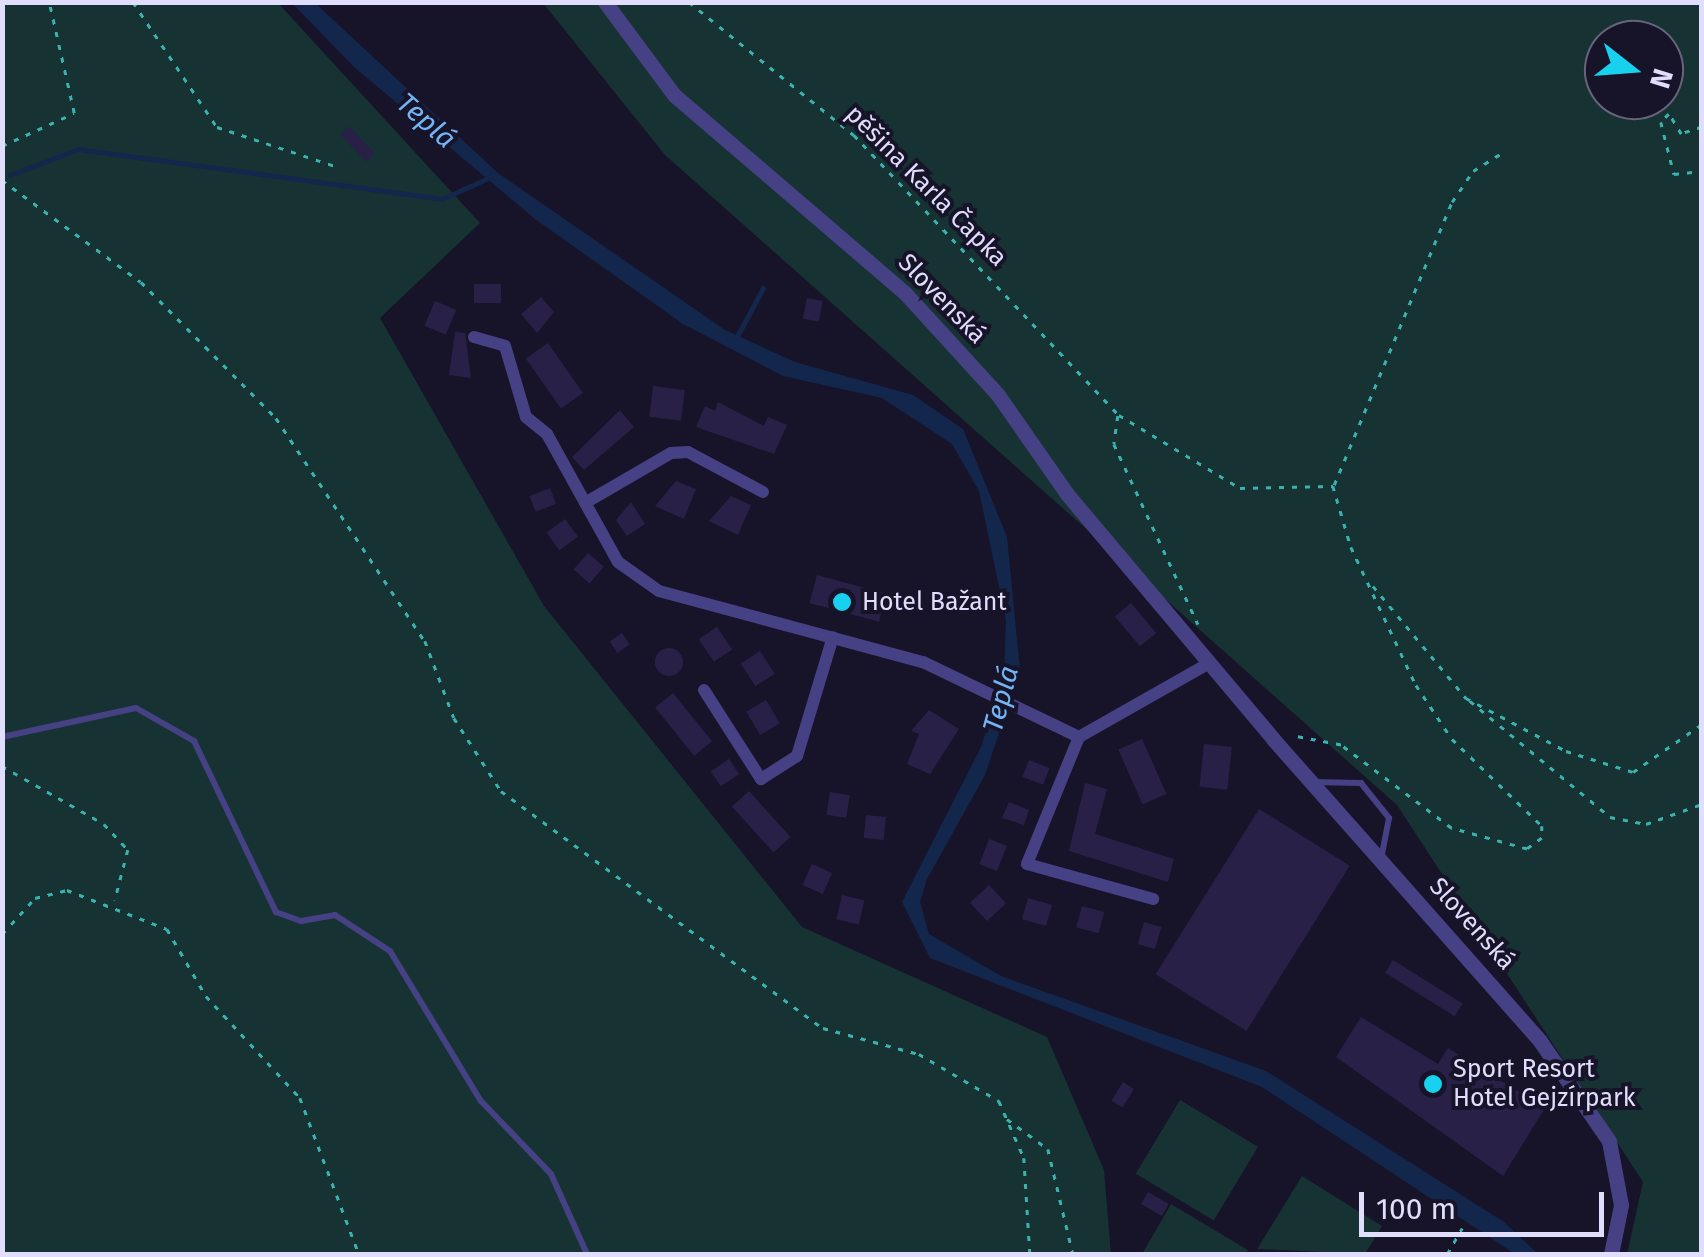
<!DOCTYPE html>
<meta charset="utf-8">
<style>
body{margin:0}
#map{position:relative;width:1704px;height:1257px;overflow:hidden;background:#171329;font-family:"Fira Sans",sans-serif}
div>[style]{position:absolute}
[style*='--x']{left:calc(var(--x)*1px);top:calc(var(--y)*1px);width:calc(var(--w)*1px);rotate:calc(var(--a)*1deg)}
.green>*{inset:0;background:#163232;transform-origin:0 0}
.water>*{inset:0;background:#13274c}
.stream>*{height:5px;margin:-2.5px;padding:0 2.5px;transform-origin:2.5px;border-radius:2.5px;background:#13274c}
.building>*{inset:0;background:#292048;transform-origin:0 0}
.round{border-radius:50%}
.path>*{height:2.5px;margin-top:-1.25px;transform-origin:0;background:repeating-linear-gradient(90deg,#3ab3b0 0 5px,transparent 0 13px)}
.service>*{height:6px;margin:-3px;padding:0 3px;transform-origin:3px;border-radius:3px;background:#464184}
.minor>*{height:12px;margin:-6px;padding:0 6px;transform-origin:6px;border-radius:6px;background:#464184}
.tertiary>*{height:15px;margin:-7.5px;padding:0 7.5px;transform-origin:7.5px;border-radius:7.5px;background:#464184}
.dots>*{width:28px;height:28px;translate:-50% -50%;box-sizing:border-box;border:5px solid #171329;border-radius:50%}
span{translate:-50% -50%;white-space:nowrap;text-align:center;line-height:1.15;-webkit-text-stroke:8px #171329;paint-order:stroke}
.street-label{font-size:25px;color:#e1ddfc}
.poi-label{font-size:25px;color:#e1ddfc}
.left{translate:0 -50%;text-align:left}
.water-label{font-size:28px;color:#73b4f4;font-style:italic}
.frame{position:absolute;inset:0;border:5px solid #e1ddfc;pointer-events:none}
.north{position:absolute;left:1584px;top:20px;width:100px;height:100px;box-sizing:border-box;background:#171329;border:2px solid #68647d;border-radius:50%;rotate:107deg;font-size:28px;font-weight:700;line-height:40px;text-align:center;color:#e1ddfc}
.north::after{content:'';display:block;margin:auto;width:35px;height:45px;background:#18d1ee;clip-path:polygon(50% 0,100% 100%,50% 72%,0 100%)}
.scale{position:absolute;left:1359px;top:1192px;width:245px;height:45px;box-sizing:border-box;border:5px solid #e1ddfc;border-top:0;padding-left:12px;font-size:30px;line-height:35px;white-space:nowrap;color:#e1ddfc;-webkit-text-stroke:8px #171329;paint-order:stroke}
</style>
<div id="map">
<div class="green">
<i style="clip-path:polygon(2px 3px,278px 3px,480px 223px,380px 318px,544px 606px,802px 927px,1047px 1037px,1104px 1170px,1111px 1254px,3px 1254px)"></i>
<i style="clip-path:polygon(evenodd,543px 3px,1701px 3px,1701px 1254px,1627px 1254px,1643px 1182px,1397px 805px,665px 155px,543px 3px,1604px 40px,1664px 40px,1664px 100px,1604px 100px,1604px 40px)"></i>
<i style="left:1180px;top:1100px;width:91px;height:86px;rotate:31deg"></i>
<i style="clip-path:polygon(1302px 1176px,1382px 1226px,1365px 1254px,1257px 1249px)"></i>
<i style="clip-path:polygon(1171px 1204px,1248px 1250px,1246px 1254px,1142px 1254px)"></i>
</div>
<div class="water">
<i style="clip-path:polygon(292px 3px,315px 3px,498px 173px,725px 330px,795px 362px,913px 395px,963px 429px,1007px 537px,1020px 670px,985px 775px,927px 879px,920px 902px,929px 934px,1001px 976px,1266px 1071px,1504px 1222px,1538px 1254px,1515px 1254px,1262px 1087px,930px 958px,902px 902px,981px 747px,1004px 675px,1006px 620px,979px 491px,952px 444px,882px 398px,783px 376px,683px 324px,535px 219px,354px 67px)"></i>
</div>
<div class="stream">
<i style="--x:10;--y:175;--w:73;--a:-20.9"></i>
<i style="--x:78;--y:149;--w:367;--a:7.8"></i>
<i style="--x:442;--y:199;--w:53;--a:-24.6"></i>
<i style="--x:736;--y:338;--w:57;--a:-61.6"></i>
</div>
<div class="building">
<i style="left:349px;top:126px;width:38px;height:12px;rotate:47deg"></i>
<i style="left:474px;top:284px;width:27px;height:19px"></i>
<i style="clip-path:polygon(541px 297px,554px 312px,537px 333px,521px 314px)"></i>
<i style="left:807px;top:298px;width:16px;height:21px;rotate:11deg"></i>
<i style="left:435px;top:301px;width:23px;height:27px;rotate:23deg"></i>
<i style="clip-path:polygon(455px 332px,465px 333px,471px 378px,449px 375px)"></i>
<i style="left:548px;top:343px;width:61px;height:27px;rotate:55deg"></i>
<i style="left:653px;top:386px;width:32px;height:31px;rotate:7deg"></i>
<i style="clip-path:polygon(718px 402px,764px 426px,768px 417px,787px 425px,774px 454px,696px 427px,705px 406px,715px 411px)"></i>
<i style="clip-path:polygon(620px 410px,634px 427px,584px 470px,572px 457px)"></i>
<i style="clip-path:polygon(676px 481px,696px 489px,684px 519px,655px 506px)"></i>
<i style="left:550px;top:488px;width:17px;height:22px;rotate:69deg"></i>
<i style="clip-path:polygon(731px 496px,751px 505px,738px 535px,709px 521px)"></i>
<i style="clip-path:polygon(631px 502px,645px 524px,627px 536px,616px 520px)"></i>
<i style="left:565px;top:519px;width:22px;height:23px;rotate:54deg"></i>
<i style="left:588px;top:553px;width:21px;height:22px;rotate:41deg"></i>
<i style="left:817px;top:575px;width:72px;height:29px;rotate:15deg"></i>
<i style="left:1131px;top:603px;width:39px;height:21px;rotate:50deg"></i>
<i style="left:717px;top:627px;width:27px;height:22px;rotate:56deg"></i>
<i style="left:622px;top:633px;width:14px;height:15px;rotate:56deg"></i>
<i class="round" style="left:655px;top:648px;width:28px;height:28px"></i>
<i style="left:760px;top:651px;width:27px;height:23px;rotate:57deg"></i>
<i style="left:673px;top:693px;width:62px;height:23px;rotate:51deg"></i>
<i style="left:766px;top:700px;width:27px;height:23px;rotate:59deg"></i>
<i style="clip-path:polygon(929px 710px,959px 729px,930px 774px,907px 764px,919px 734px,911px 731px)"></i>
<i style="left:1142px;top:739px;width:60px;height:26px;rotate:66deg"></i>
<i style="left:1204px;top:744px;width:28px;height:43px;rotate:6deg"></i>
<i style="left:729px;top:759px;width:18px;height:22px;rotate:56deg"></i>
<i style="left:1029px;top:760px;width:22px;height:18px;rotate:21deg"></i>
<i style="clip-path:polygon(1085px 783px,1107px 789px,1095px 834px,1174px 859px,1168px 882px,1069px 851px)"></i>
<i style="left:749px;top:791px;width:62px;height:23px;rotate:48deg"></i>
<i style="left:830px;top:792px;width:20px;height:23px;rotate:9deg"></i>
<i style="clip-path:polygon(1009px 802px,1029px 810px,1024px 825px,1002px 818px)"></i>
<i style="left:1259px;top:809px;width:107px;height:195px;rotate:32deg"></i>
<i style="left:866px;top:815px;width:20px;height:23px;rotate:6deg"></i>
<i style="left:989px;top:839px;width:19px;height:27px;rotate:21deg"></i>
<i style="left:812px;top:864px;width:22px;height:23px;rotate:24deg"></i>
<i style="left:989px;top:885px;width:25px;height:26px;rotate:47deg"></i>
<i style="left:842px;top:895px;width:23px;height:25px;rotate:13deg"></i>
<i style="left:1028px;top:898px;width:25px;height:22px;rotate:16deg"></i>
<i style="left:1082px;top:906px;width:23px;height:22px;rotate:15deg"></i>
<i style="left:1144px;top:922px;width:18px;height:23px;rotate:16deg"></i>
<i style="left:1393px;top:960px;width:82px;height:15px;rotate:32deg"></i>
<i style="clip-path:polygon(1361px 1017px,1438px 1064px,1448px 1048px,1545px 1108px,1503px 1176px,1336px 1057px)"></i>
<i style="left:1123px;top:1082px;width:13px;height:22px;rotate:32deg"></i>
<i style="left:1148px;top:1192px;width:24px;height:14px;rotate:30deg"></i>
</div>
<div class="path">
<i style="--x:133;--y:2;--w:151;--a:56.1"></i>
<i style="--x:217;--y:127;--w:124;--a:18.3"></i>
<i style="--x:689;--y:2;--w:212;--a:38.9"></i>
<i style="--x:854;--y:135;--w:386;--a:46.6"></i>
<i style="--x:1119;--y:415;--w:141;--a:31.1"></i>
<i style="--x:1240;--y:488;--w:93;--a:-1.2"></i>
<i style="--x:1333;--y:486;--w:64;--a:73.6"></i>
<i style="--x:1351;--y:547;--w:153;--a:64.8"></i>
<i style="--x:1416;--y:685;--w:65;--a:56.3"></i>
<i style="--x:1452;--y:739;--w:125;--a:44"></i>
<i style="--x:1542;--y:826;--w:12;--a:90"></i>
<i style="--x:1542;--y:838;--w:19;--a:144"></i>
<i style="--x:1527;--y:849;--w:79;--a:-164.6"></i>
<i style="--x:1451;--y:828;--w:138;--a:-143"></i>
<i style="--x:1341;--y:745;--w:48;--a:-169.2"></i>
<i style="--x:1702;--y:127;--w:22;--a:162"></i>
<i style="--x:1681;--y:134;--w:23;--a:-121"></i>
<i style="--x:1669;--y:114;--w:11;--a:135"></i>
<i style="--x:1661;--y:122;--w:54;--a:76"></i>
<i style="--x:1674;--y:174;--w:28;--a:-6"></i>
<i style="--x:2;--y:146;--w:79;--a:-24.6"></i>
<i style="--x:74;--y:113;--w:114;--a:-102.7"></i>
<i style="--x:2;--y:180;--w:172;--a:36.3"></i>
<i style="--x:141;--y:282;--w:192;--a:45.2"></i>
<i style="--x:276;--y:418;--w:268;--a:56.3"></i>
<i style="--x:425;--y:641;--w:82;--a:69.4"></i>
<i style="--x:454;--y:718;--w:87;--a:57.2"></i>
<i style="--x:501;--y:791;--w:400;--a:36.4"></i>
<i style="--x:823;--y:1028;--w:99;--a:15.2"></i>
<i style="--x:919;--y:1054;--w:93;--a:30.4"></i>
<i style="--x:999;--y:1101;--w:62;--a:66.3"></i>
<i style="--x:1024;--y:1158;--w:96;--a:86.4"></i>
<i style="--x:1118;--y:416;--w:28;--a:98"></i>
<i style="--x:1114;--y:444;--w:199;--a:65"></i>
<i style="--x:1334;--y:485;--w:307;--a:-67.4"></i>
<i style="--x:1452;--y:202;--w:37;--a:-56"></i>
<i style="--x:1473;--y:171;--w:36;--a:-32"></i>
<i style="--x:1373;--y:586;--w:146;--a:50.3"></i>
<i style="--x:1466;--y:698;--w:113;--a:27.9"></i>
<i style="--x:1566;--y:751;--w:70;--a:17.4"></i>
<i style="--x:1633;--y:772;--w:84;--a:-34.8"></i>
<i style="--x:1470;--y:701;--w:182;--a:39.6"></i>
<i style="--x:1610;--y:817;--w:37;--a:11"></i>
<i style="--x:1646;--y:824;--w:59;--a:-19.7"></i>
<i style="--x:2;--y:766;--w:117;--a:29.6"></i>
<i style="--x:104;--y:824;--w:35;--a:47"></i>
<i style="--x:128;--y:850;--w:52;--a:104.6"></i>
<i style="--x:2;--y:934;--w:49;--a:-47.5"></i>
<i style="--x:35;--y:898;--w:33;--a:-14"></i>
<i style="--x:67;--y:890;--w:107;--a:21.3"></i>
<i style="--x:167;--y:929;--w:78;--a:59.8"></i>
<i style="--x:206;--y:996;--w:139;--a:47.3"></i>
<i style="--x:300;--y:1098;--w:167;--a:69.3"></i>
<i style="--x:1007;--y:1119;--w:51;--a:36.2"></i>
<i style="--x:1048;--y:1149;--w:108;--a:76.6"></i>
<i style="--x:1447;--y:1254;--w:30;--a:-60"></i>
</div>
<div class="service">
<i style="--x:2;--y:737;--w:137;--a:-12.2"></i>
<i style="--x:136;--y:708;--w:67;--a:29.6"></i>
<i style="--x:194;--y:741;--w:190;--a:64.4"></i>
<i style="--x:276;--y:912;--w:27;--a:20"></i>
<i style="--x:301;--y:921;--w:35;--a:-10"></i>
<i style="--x:335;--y:915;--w:66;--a:33.2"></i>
<i style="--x:390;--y:951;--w:175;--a:58.8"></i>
<i style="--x:481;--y:1101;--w:101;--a:46.2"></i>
<i style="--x:551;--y:1174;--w:88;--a:65.8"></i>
<i style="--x:1312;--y:782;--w:49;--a:1.2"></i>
<i style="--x:1361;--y:783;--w:45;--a:51.3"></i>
<i style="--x:1389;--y:818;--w:42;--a:101"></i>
</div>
<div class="minor">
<i style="--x:474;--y:337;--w:32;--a:16"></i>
<i style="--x:505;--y:346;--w:74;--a:73.5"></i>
<i style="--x:526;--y:417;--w:27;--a:39"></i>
<i style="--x:547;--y:434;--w:146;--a:61"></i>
<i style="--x:618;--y:562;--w:50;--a:35.3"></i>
<i style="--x:659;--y:591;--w:273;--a:15.1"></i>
<i style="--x:923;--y:662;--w:173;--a:25.7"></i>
<i style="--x:1079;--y:737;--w:150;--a:-29.6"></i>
<i style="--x:585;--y:503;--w:99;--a:-30.2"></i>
<i style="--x:671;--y:453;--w:17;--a:-3"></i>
<i style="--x:688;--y:452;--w:85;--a:28.1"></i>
<i style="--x:704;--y:690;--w:106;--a:57.4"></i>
<i style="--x:761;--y:779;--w:43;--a:-32.6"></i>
<i style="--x:797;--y:756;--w:124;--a:-73.2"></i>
<i style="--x:1079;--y:737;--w:137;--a:112.3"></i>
<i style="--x:1027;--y:864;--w:131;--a:15.5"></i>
</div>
<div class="tertiary">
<i style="--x:605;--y:2;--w:116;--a:53.4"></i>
<i style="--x:674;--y:95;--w:304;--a:40.6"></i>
<i style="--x:905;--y:293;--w:138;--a:47.6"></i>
<i style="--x:998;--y:395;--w:121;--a:55.1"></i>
<i style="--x:1067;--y:494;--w:320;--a:49.9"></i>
<i style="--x:1273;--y:739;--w:403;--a:48.5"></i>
<i style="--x:1540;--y:1041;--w:121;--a:55.4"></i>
<i style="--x:1609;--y:1141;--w:65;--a:79.4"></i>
<i style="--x:1621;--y:1205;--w:50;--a:101.5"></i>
</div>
<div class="dots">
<i style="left:842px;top:602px;background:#18d1ee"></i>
<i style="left:1433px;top:1084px;background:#18d1ee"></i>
</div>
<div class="street-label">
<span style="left:926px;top:186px;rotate:45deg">pěšina Karla Čapka</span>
<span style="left:942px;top:299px;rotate:46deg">Slovenská</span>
<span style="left:1472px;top:924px;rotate:48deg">Slovenská</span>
</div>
<div class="poi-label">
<span class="left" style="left:862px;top:602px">Hotel Bažant</span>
<span class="left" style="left:1453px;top:1084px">Sport Resort<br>Hotel Gejzírpark</span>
</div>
<div class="water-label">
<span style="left:426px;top:121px;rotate:41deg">Teplá</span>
<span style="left:1001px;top:699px;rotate:-75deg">Teplá</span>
</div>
<div class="frame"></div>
<div class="north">N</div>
<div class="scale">100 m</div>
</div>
